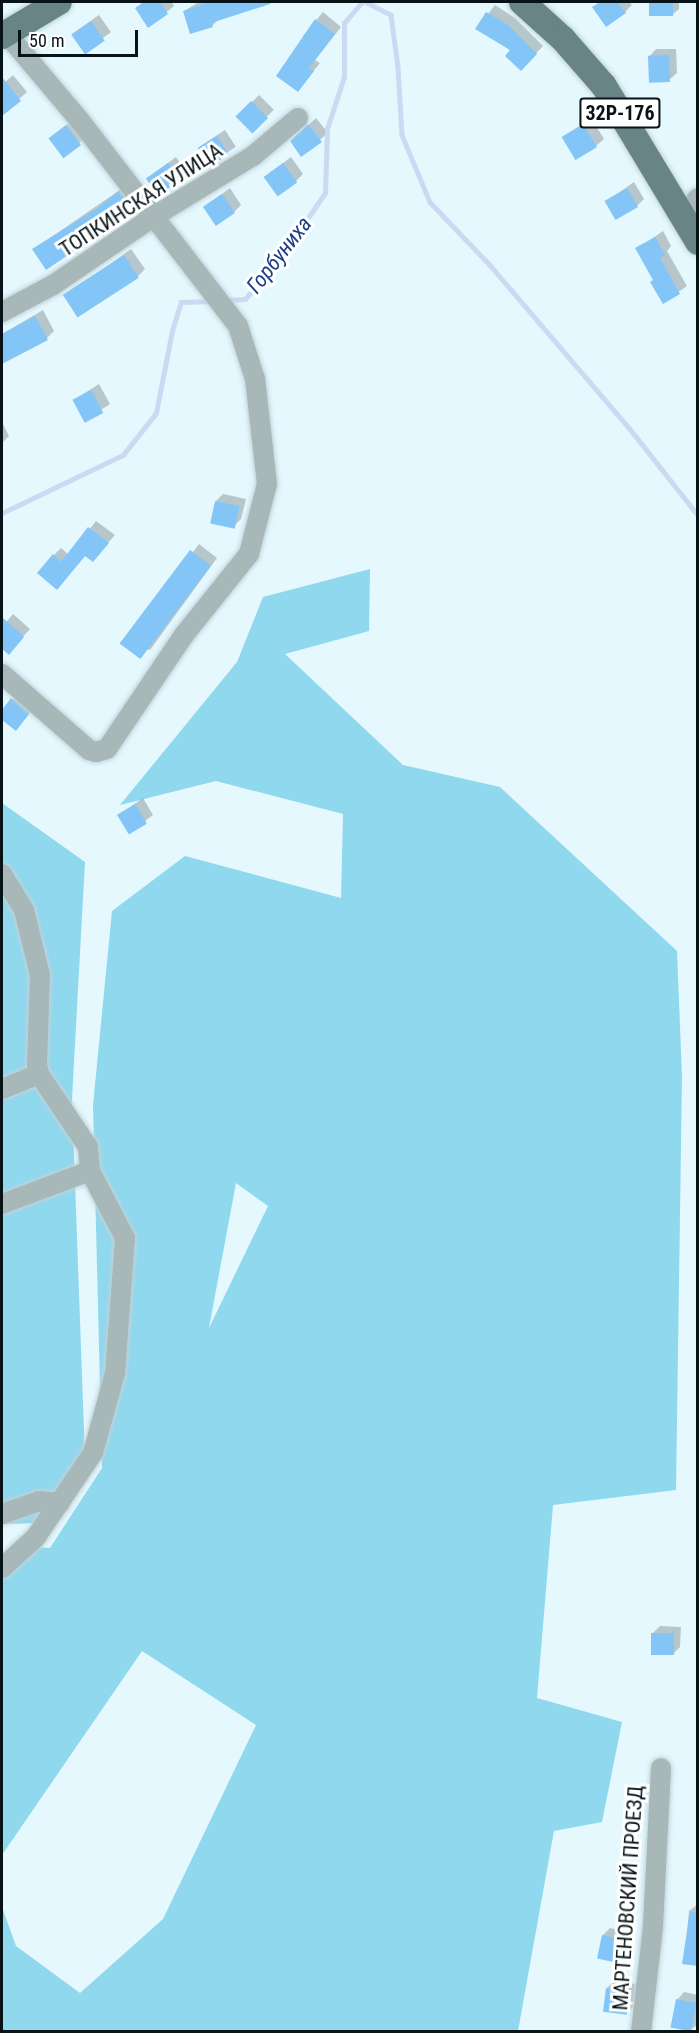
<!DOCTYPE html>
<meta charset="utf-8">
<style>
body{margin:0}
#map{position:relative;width:699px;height:2033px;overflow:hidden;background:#e4f8fe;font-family:"Roboto Condensed",sans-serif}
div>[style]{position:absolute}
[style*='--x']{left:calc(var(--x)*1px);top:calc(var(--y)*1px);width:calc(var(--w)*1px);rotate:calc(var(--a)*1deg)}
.green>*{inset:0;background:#8fd8ee}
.shadow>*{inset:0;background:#0003;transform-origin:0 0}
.stream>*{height:4.5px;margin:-2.25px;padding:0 2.25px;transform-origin:2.25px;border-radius:2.25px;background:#ccd9f3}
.building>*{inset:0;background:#82c5f6;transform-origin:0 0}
.roads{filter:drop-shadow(0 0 2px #c1d3d9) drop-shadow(0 0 2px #c1d3d9)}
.minor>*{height:20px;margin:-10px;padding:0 10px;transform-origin:10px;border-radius:10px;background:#a8b7b7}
.major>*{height:26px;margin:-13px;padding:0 13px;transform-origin:13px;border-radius:13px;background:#698484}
span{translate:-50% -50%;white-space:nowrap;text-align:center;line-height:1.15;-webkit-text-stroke:6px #fff;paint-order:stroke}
.shield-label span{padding:2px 4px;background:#fff;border:2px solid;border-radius:4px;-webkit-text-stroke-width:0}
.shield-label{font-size:20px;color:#071316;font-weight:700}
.street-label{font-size:21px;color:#071316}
.water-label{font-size:22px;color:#1d3d85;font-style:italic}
.frame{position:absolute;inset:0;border:3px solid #071316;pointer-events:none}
.scale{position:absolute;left:18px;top:30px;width:120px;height:27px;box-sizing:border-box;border:3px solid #071316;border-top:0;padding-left:8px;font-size:18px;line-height:21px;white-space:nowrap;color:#071316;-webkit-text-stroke:4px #fff;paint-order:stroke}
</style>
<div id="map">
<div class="green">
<i style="clip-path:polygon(evenodd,370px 569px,369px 631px,285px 654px,403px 765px,500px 787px,677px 951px,682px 1076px,676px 1490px,553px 1505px,537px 1698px,622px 1722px,602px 1822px,554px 1831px,518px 2031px,2px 2031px,2px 1907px,16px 1946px,80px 1993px,163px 1919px,256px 1725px,142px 1651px,2px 1855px,2px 1555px,12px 1545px,50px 1548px,102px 1468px,93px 1105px,112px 911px,185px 856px,341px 898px,343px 814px,216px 781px,120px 805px,237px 662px,263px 597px,370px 569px,236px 1183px,268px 1206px,209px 1328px,236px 1183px)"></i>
<i style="clip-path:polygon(2px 803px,85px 862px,72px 1099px,85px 1459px,44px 1523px,2px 1524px)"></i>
</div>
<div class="shadow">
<i style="clip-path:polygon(143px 2px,172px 2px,174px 6px,149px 26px,137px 8px)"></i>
<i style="clip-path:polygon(199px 2px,254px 2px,254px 3px,218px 20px,212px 26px,184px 11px)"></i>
<i style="clip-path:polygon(600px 2px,629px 2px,632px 5px,625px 12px,594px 8px)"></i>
<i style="clip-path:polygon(651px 2px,679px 2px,679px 9px,671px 16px,650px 14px)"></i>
<i style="clip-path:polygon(495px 5px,515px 18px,543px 46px,528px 62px,477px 28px)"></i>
<i style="clip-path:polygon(323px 12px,341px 27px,315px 60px,320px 63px,298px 90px,305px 38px,303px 36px)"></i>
<i style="left:99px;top:15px;width:21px;height:33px;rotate:55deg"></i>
<i style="clip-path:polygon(656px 49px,676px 49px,677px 73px,669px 80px,649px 57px)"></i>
<i style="clip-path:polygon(13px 75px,27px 92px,3px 113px,2px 85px)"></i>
<i style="left:259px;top:95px;width:21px;height:30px;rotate:45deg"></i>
<i style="clip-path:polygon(316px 118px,328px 133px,302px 155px,299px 134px)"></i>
<i style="clip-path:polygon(591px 118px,604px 139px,596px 146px,564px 137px)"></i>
<i style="clip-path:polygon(74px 119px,87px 136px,64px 156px,58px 132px)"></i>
<i style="left:225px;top:130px;width:20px;height:31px;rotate:57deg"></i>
<i style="clip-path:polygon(176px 157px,186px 172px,179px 179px,148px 178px)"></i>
<i style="clip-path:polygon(291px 157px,303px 174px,296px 181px,265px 177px)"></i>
<i style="clip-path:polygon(634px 182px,644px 199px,637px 206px,607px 201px)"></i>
<i style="clip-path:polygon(127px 185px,138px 200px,109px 224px,111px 227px,104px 234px,84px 243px,34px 249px)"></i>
<i style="clip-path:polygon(230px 188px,241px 205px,234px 212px,204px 207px)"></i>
<i style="clip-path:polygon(663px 231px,671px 246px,667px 251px,687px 286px,664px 302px,655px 280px,637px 249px)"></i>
<i style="clip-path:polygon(131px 249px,145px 269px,138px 276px,66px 296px)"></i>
<i style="clip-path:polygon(43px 310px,54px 331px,47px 338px,2px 363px,2px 334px)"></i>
<i style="clip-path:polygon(99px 384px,110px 404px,84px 421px,74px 400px)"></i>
<i style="clip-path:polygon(2px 422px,9px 436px,2px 443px)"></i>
<i style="clip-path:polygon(223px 494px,246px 499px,241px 519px,234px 526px,216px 501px)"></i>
<i style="clip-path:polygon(96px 521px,115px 535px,93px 560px,86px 555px,64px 580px,54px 555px,61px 548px,69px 555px)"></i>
<i style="clip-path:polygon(199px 544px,217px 558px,150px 650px,123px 644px)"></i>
<i style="clip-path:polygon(13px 614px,30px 629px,8px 653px,2px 647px,2px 627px)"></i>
<i style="clip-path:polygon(19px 692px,36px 706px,16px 729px,2px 718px,2px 713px)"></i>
<i style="clip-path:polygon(143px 798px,153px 815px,129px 833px,119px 815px)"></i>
<i style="clip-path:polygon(660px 1626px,681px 1627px,680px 1647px,673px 1654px,653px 1633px)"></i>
<i style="clip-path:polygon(698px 1904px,698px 1965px,684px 1963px,689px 1911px)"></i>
<i style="clip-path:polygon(610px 1928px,632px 1933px,627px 1954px,620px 1962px,603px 1935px)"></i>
<i style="clip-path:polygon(614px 1981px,636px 1984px,633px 2007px,625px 2014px,607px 1988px)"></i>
<i style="clip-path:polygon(684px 1992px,698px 1995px,698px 2024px,692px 2029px,677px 2000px)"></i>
</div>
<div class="stream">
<i style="--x:366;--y:2;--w:28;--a:27"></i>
<i style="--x:391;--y:15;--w:52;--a:82.3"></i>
<i style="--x:398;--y:67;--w:68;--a:86.6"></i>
<i style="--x:402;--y:135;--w:73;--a:67.3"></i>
<i style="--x:430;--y:202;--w:87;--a:46.4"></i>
<i style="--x:490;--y:265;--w:216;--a:49.5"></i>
<i style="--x:630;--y:429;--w:110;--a:51.7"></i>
<i style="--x:226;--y:300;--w:19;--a:-3"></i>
<i style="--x:245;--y:299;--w:57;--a:-49.3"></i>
<i style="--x:282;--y:256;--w:76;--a:-55.7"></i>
<i style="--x:325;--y:193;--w:64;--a:-88.2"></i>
<i style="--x:327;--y:129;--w:55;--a:-71.9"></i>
<i style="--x:344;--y:77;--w:54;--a:-90"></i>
<i style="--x:344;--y:23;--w:28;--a:-49"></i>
<i style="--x:2;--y:513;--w:134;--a:-25.6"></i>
<i style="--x:123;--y:455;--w:53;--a:-51.8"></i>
<i style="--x:156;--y:413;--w:84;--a:-79"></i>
<i style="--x:172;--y:331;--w:30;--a:-73"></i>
<i style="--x:181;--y:302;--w:31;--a:-2"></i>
</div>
<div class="building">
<i style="clip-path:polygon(144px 2px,160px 2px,168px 14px,148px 28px,135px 8px)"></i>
<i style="clip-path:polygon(211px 2px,270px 2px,270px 4px,211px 23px,213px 27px,190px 34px,183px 11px)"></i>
<i style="clip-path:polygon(600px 2px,617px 2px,626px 13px,606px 27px,592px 7px)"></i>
<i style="left:649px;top:2px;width:24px;height:14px"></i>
<i style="clip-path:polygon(486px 12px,508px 25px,537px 54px,521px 71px,505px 56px,510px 50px,475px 29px)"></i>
<i style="clip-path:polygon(315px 19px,335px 34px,309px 68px,314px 71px,298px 92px,276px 76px)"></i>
<i style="left:91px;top:21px;width:24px;height:24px;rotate:55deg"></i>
<i style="left:669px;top:55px;width:27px;height:21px;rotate:88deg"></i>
<i style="clip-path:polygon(2px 77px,21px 101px,2px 116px)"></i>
<i style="left:251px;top:101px;width:24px;height:22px;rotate:45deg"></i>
<i style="clip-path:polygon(308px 124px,322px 142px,301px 157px,290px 141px)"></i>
<i style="left:583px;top:124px;width:27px;height:25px;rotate:59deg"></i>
<i style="left:66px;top:125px;width:25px;height:22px;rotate:53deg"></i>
<i style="left:217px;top:136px;width:22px;height:23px;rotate:58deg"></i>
<i style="left:168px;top:163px;width:21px;height:27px;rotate:55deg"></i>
<i style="left:283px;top:163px;width:24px;height:24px;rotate:54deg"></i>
<i style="left:627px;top:188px;width:22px;height:26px;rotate:60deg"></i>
<i style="clip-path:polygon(119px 191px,132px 208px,103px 232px,105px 235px,85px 248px,83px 245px,46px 270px,32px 249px,98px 208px)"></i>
<i style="left:222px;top:194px;width:23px;height:23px;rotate:56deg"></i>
<i style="clip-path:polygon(655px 237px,665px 255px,660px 258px,680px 294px,663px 304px,650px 282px,653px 280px,635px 248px)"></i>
<i style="left:124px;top:255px;width:27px;height:73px;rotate:57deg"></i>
<i style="clip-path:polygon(35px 316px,48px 340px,2px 364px,2px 334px)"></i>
<i style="left:91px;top:390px;width:26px;height:21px;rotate:62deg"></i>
<i style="left:215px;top:501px;width:25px;height:23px;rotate:12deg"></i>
<i style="clip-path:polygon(88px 527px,109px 543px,93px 562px,85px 556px,57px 590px,37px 573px,53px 554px,61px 562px)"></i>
<i style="left:190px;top:550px;width:26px;height:117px;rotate:37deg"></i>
<i style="clip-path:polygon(2px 617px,24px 637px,9px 655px,2px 649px)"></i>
<i style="clip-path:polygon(11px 698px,29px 714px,16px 731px,2px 720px,2px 710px)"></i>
<i style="left:135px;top:804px;width:23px;height:21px;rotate:59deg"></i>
<i style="left:651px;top:1633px;width:23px;height:22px"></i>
<i style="clip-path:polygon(690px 1912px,698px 1913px,698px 1966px,682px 1964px)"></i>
<i style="left:602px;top:1935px;width:24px;height:24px;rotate:12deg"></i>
<i style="left:606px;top:1988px;width:24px;height:24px;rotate:7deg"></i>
<i style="left:676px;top:1999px;width:21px;height:29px;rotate:11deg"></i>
</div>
<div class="roads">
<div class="minor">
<i style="--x:683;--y:217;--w:24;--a:-52"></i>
<i style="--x:2;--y:312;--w:58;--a:-27.9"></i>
<i style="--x:53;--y:285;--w:121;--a:-34.2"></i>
<i style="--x:153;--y:217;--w:117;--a:-31.4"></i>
<i style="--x:253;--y:156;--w:59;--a:-40.2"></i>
<i style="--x:2;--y:674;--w:116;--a:41.1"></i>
<i style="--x:89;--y:750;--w:7;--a:16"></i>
<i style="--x:96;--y:752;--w:11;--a:-15"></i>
<i style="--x:107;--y:749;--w:138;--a:-56"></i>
<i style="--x:184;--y:635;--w:104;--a:-51.3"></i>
<i style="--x:249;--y:554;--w:72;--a:-75.6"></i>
<i style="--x:267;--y:484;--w:106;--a:-96.5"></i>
<i style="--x:255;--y:379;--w:56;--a:-107.8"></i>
<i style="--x:238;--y:326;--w:257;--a:-127.6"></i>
<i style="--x:81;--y:122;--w:116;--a:-130.1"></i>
<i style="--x:2;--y:874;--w:42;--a:58.6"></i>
<i style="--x:24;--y:910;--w:67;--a:76.2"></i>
<i style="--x:40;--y:975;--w:89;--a:91.9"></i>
<i style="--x:37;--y:1064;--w:10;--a:79"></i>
<i style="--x:39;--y:1074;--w:88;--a:56.1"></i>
<i style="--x:88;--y:1147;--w:24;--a:85"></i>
<i style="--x:90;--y:1171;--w:76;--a:62.4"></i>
<i style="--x:125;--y:1238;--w:135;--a:94.2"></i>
<i style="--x:115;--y:1373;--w:83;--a:105.4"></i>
<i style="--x:93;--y:1453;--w:102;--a:124.2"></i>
<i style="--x:36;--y:1537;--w:46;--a:137.6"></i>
<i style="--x:2;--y:1089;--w:40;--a:-22"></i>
<i style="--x:2;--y:1204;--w:94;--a:-20.6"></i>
<i style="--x:2;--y:1514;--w:39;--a:-19"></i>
<i style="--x:39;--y:1501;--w:21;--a:5"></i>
<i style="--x:641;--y:2032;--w:107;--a:-83.5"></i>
<i style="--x:653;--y:1926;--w:158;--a:-87.1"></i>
</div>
<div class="major">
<i style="--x:522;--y:2;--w:55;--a:42.1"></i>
<i style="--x:563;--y:39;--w:62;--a:48.9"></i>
<i style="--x:604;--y:86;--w:182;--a:58.9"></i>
<i style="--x:2;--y:36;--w:66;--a:-30.8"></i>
</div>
</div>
<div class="shield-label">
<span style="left:620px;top:113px">32Р-176</span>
</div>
<div class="street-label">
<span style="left:141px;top:200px;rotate:-33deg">ТОПКИНСКАЯ УЛИЦА</span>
<span style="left:628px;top:1898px;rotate:-86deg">МАРТЕНОВСКИЙ ПРОЕЗД</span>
</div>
<div class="water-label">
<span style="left:279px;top:255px;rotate:-52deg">Горбуниха</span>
</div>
<div class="frame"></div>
<div class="scale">50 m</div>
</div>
